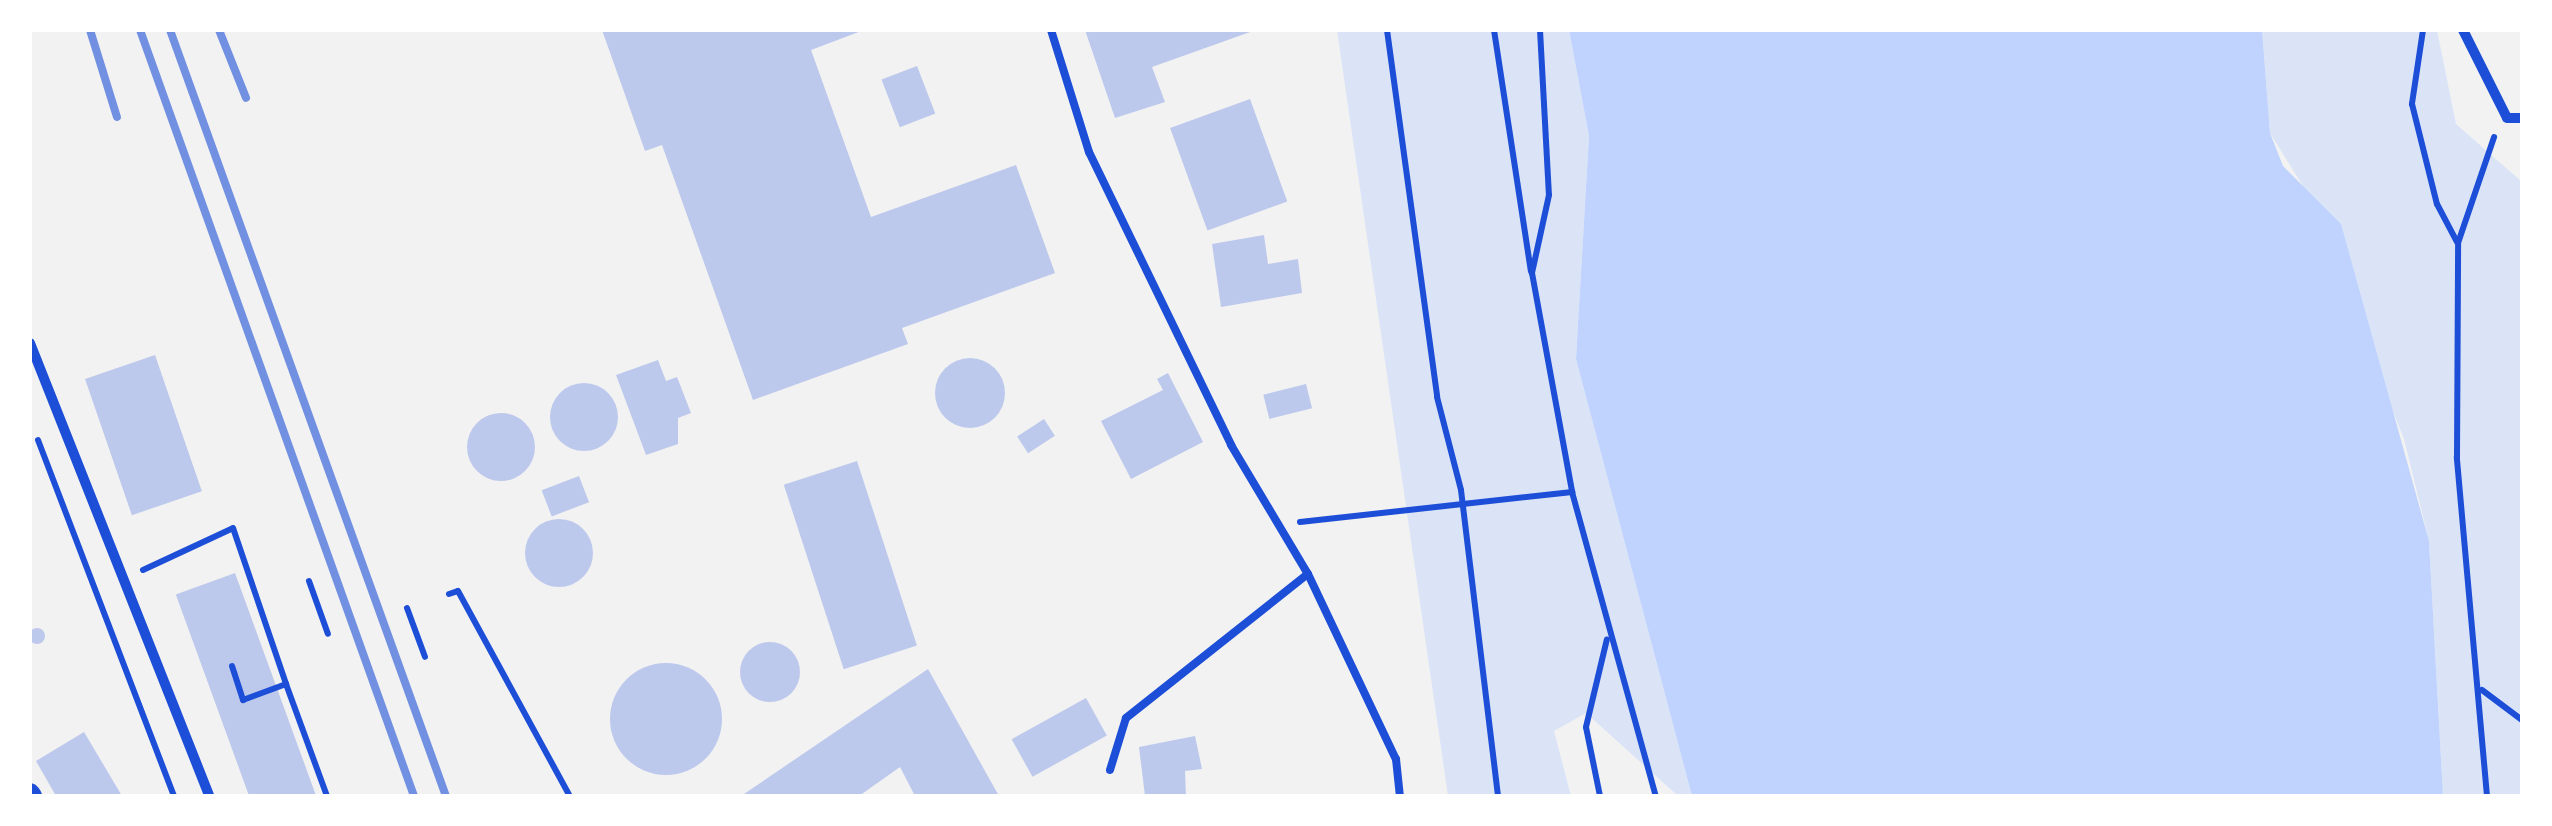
<!DOCTYPE html>
<style>
body{margin:0}
#map{position:relative;width:2552px;height:826px;overflow:hidden;background:#f2f2f2;font-family:"Exo 2",sans-serif}
div>[style]{position:absolute}
[style*='--x']{left:calc(var(--x)*1px);top:calc(var(--y)*1px);width:calc(var(--w)*1px);rotate:calc(var(--a)*1deg)}
.green>*{inset:0;background:#dbe4f7}
.water>*{inset:0;background:#bfd3fe}
.building>*{inset:0;background:#bdc9ec;transform-origin:0 0}
.round{border-radius:50%}
.path>*{height:6px;margin:-3px;padding:0 3px;transform-origin:3px;border-radius:3px;background:#1d4ed8}
.service>*{height:8px;margin:-4px;padding:0 4px;transform-origin:4px;border-radius:4px;background:#1d4ed8}
.minor>*{height:10px;margin:-5px;padding:0 5px;transform-origin:5px;border-radius:5px;background:#1d4ed8}
.secondary>*{height:20px;margin:-10px;padding:0 10px;transform-origin:10px;border-radius:10px;background:#1d4ed8}
.rail>*{height:8px;margin:-4px;padding:0 4px;transform-origin:4px;border-radius:4px;background:#7290e2}
span{translate:-50% -50%;white-space:nowrap;text-align:center;line-height:1.15;-webkit-text-stroke:8px #fff;paint-order:stroke}
.frame{position:absolute;inset:0;border:32px solid #fff;pointer-events:none}
</style>
<div id="map">
<div class="green">
<i style="clip-path:polygon(1337px 30px,1569px 30px,1589px 136px,1576px 359px,1692px 796px,1678px 796px,1586px 713px,1554px 731px,1571px 796px,1448px 796px)"></i>
<i style="clip-path:polygon(2262px 30px,2437px 30px,2456px 124px,2522px 182px,2522px 796px,2443px 796px,2429px 541px,2404px 439px,2303px 186px,2270px 133px)"></i>
</div>
<div class="water">
<i style="clip-path:polygon(1569px 30px,2262px 30px,2270px 133px,2283px 166px,2341px 224px,2429px 541px,2443px 796px,1692px 796px,1576px 359px,1589px 136px)"></i>
</div>
<div class="building">
<i style="clip-path:polygon(602px 30px,864px 30px,811px 50px,871px 217px,1016px 165px,1055px 273px,902px 328px,908px 344px,753px 400px,662px 145px,645px 151px)"></i>
<i style="clip-path:polygon(1085px 30px,1253px 30px,1253px 31px,1152px 67px,1165px 102px,1115px 118px)"></i>
<i style="left:917px;top:66px;width:51px;height:38px;rotate:69deg"></i>
<i style="left:1250px;top:99px;width:109px;height:85px;rotate:70deg"></i>
<i style="clip-path:polygon(1264px 235px,1268px 264px,1298px 259px,1302px 293px,1221px 307px,1212px 244px)"></i>
<i style="left:155px;top:355px;width:144px;height:74px;rotate:71deg"></i>
<i class="round" style="left:935px;top:358px;width:70px;height:70px"></i>
<i style="clip-path:polygon(658px 360px,666px 381px,677px 377px,691px 413px,678px 418px,678px 444px,646px 455px,616px 375px)"></i>
<i style="clip-path:polygon(1168px 373px,1203px 442px,1131px 479px,1101px 421px,1163px 390px,1157px 379px)"></i>
<i class="round" style="left:550px;top:383px;width:68px;height:68px"></i>
<i style="left:1306px;top:384px;width:25px;height:44px;rotate:76deg"></i>
<i class="round" style="left:467px;top:413px;width:68px;height:68px"></i>
<i style="left:1044px;top:419px;width:20px;height:32px;rotate:57deg"></i>
<i style="left:857px;top:461px;width:194px;height:77px;rotate:72deg"></i>
<i style="left:579px;top:476px;width:28px;height:40px;rotate:69deg"></i>
<i class="round" style="left:525px;top:519px;width:68px;height:68px"></i>
<i style="left:235px;top:573px;width:237px;height:63px;rotate:70deg"></i>
<i class="round" style="left:29px;top:628px;width:16px;height:16px"></i>
<i class="round" style="left:740px;top:642px;width:60px;height:60px"></i>
<i class="round" style="left:610px;top:663px;width:112px;height:112px"></i>
<i style="clip-path:polygon(928px 669px,999px 796px,915px 796px,900px 767px,859px 796px,741px 796px)"></i>
<i style="left:1086px;top:698px;width:43px;height:85px;rotate:61deg"></i>
<i style="clip-path:polygon(84px 732px,122px 796px,56px 796px,36px 761px)"></i>
<i style="clip-path:polygon(1195px 736px,1202px 769px,1185px 771px,1186px 796px,1145px 796px,1139px 747px)"></i>
</div>
<div class="path">
<i style="--x:1387;--y:30;--w:370;--a:82.2"></i>
<i style="--x:1437;--y:397;--w:96;--a:75.5"></i>
<i style="--x:1461;--y:490;--w:308;--a:83.1"></i>
<i style="--x:1494;--y:30;--w:244;--a:81.3"></i>
<i style="--x:1540;--y:30;--w:165;--a:86.9"></i>
<i style="--x:1549;--y:195;--w:80;--a:102.3"></i>
<i style="--x:1532;--y:273;--w:223;--a:79.6"></i>
<i style="--x:1572;--y:492;--w:315;--a:74.6"></i>
<i style="--x:2423;--y:30;--w:75;--a:98.5"></i>
<i style="--x:2412;--y:104;--w:103;--a:76"></i>
<i style="--x:2437;--y:204;--w:43;--a:62.2"></i>
<i style="--x:38;--y:440;--w:381;--a:69.1"></i>
<i style="--x:1300;--y:522;--w:274;--a:-6.3"></i>
<i style="--x:143;--y:570;--w:99;--a:-25"></i>
<i style="--x:233;--y:528;--w:165;--a:71.2"></i>
<i style="--x:309;--y:581;--w:56;--a:70.3"></i>
<i style="--x:449;--y:594;--w:9;--a:-18"></i>
<i style="--x:458;--y:591;--w:234;--a:61.4"></i>
<i style="--x:407;--y:608;--w:52;--a:69.8"></i>
<i style="--x:232;--y:666;--w:36;--a:72"></i>
<i style="--x:243;--y:700;--w:46;--a:-20.4"></i>
<i style="--x:286;--y:684;--w:119;--a:69.9"></i>
<i style="--x:2482;--y:690;--w:50;--a:36.9"></i>
<i style="--x:1600;--y:796;--w:70;--a:-101.5"></i>
<i style="--x:1586;--y:727;--w:90;--a:-76.6"></i>
<i style="--x:2487;--y:796;--w:340;--a:-95.1"></i>
<i style="--x:2457;--y:457;--w:214;--a:-89.7"></i>
<i style="--x:2458;--y:243;--w:112;--a:-71.2"></i>
</div>
<div class="service">
<i style="--x:1051;--y:30;--w:128;--a:72.7"></i>
<i style="--x:1089;--y:152;--w:326;--a:64.1"></i>
<i style="--x:1231;--y:445;--w:150;--a:59.2"></i>
<i style="--x:1308;--y:574;--w:205;--a:64.6"></i>
<i style="--x:1396;--y:759;--w:37;--a:84"></i>
<i style="--x:1110;--y:770;--w:54;--a:-72.9"></i>
<i style="--x:1126;--y:718;--w:232;--a:-38.4"></i>
</div>
<div class="minor">
<i style="--x:2463;--y:30;--w:98;--a:63.4"></i>
<i style="--x:2507;--y:118;--w:15;--a:0"></i>
<i style="--x:30;--y:343;--w:487;--a:68.4"></i>
</div>
<div class="secondary">
<i style="--x:30;--y:793;--w:4;--a:56"></i>
</div>
<div class="rail">
<i style="--x:90;--y:30;--w:91;--a:72.8"></i>
<i style="--x:140;--y:30;--w:814;--a:70.32"></i>
<i style="--x:170;--y:30;--w:814;--a:70.19"></i>
<i style="--x:219;--y:30;--w:73;--a:68.3"></i>
</div>
<div class="frame"></div>
</div>
